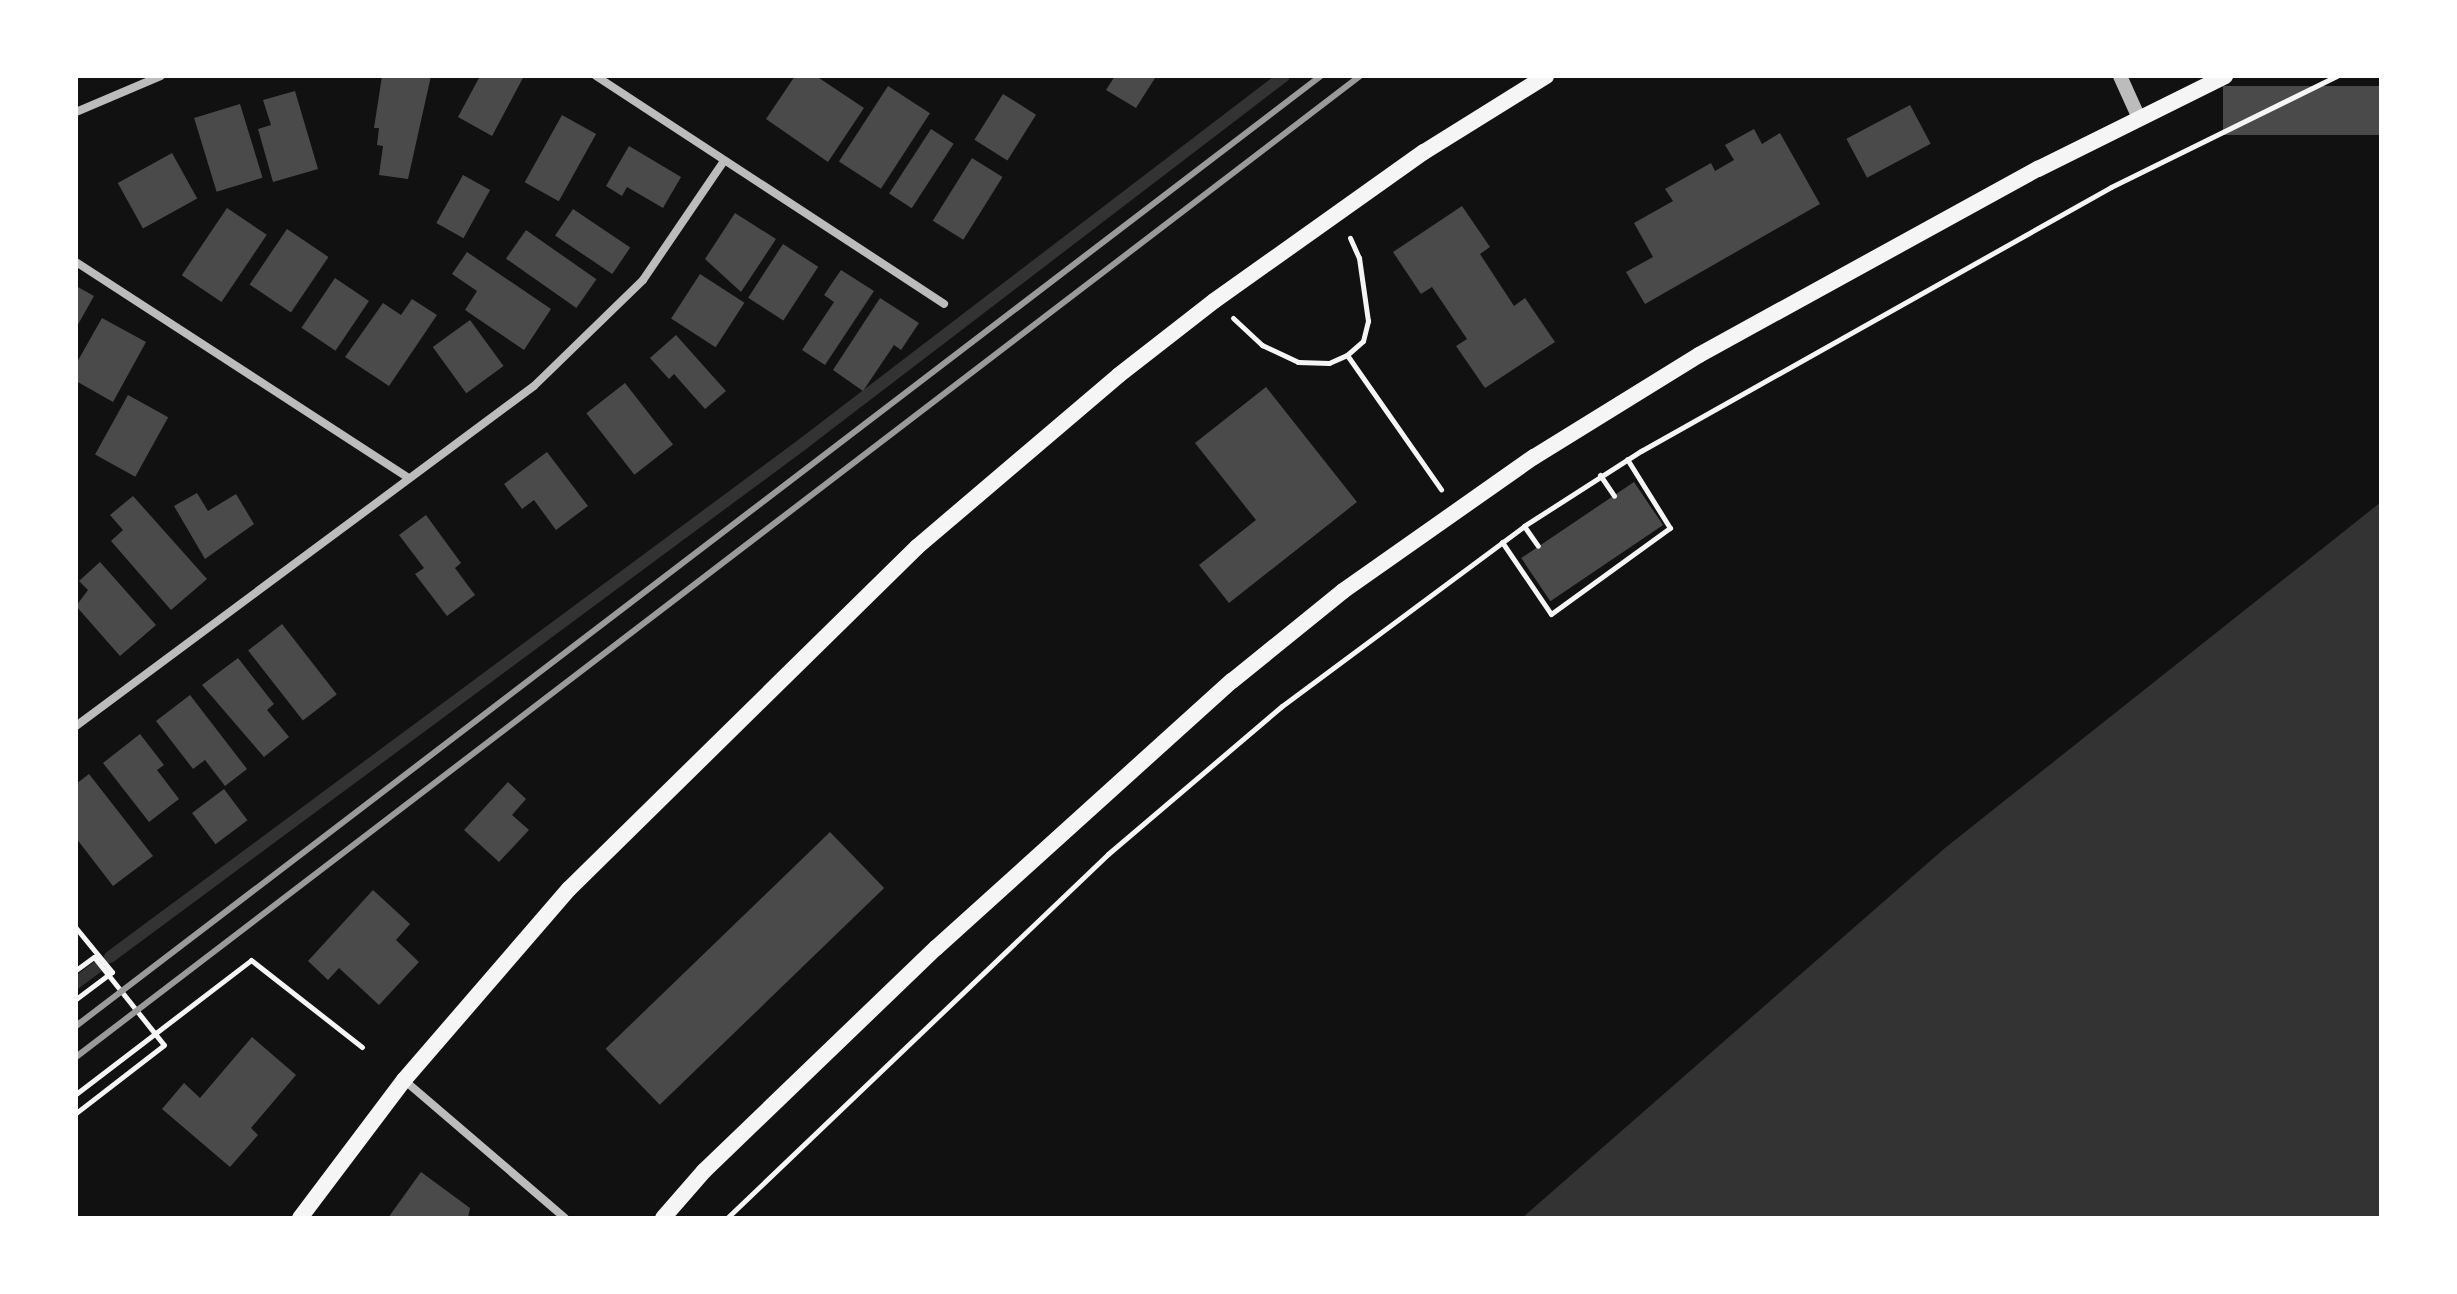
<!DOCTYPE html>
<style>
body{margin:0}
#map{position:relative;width:2457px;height:1294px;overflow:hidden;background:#111;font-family:Raleway,sans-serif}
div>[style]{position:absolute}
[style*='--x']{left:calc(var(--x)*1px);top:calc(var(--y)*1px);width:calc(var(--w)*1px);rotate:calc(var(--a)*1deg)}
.water>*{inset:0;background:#333}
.stream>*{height:12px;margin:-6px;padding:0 6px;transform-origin:6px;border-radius:6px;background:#333}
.building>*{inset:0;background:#4a4a4a;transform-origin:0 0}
.path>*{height:5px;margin:-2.5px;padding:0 2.5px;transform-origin:2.5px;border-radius:2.5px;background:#f5f5f5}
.minor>*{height:8px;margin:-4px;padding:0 4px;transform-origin:4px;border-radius:4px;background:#bcbcbc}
.tertiary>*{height:14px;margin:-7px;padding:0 7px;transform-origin:7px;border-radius:7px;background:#bcbcbc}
.secondary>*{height:16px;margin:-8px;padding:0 8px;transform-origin:8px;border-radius:8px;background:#f5f5f5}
.rail>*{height:6px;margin:-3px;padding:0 3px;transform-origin:3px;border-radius:3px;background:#9a9a9a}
span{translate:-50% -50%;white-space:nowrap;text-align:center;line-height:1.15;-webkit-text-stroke:8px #fff;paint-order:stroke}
.frame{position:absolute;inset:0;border:78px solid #fff;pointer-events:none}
</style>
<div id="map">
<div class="water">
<i style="clip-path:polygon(2381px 502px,2381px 1218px,1522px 1218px,1945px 848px)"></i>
</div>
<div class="stream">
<i style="--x:110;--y:957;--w:864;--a:-36.52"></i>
<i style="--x:804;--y:443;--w:604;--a:-37.4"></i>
<i style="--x:76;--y:983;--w:26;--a:-37"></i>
</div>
<div class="building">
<i style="clip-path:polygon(382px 76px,431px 76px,408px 179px,379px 175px,383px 146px,377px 145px,379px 128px,374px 128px)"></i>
<i style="clip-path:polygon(480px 76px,524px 76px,492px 136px,458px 117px)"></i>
<i style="clip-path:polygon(795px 76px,816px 76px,864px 108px,828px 162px,766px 119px)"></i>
<i style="clip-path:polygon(1115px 76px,1151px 76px,1155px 78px,1136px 108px,1106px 90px)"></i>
<i style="left:888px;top:86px;width:50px;height:90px;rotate:33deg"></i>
<i style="left:2381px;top:86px;width:49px;height:158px;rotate:90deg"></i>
<i style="clip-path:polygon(295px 91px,318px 169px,273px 182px,258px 129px,271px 125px,263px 100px)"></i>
<i style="left:1003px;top:94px;width:39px;height:54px;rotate:32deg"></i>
<i style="left:240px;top:104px;width:77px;height:48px;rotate:73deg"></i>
<i style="left:1910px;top:105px;width:44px;height:72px;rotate:62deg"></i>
<i style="left:562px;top:115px;width:39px;height:77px;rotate:29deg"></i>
<i style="left:931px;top:129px;width:27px;height:77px;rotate:33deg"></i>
<i style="clip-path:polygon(1754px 129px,1762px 144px,1780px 133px,1820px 204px,1645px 304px,1626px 272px,1653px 257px,1634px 223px,1673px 201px,1665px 189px,1711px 163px,1715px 171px,1734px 160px,1725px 145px)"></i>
<i style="clip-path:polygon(629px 146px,681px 177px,663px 208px,627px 187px,622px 196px,606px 186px)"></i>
<i style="left:172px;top:153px;width:52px;height:62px;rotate:61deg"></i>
<i style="left:972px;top:158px;width:36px;height:74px;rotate:32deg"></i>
<i style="left:463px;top:175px;width:31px;height:55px;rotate:29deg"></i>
<i style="clip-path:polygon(1462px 206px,1490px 247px,1480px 254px,1514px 306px,1525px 298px,1555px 342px,1485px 388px,1456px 346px,1467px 339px,1432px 287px,1421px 294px,1393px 252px)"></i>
<i style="left:227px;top:208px;width:48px;height:81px;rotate:34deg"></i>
<i style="left:573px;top:209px;width:69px;height:32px;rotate:34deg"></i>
<i style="clip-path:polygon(735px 213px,776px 239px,741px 292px,705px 259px)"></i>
<i style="left:287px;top:229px;width:50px;height:67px;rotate:34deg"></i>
<i style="left:526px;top:230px;width:86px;height:35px;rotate:35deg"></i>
<i style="left:783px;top:244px;width:42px;height:64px;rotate:33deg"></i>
<i style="clip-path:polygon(467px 252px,551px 309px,524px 350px,465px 310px,477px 291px,452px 274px)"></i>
<i style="clip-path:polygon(841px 270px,874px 291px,825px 365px,802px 350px,834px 302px,824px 295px)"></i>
<i style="left:700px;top:274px;width:53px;height:53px;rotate:33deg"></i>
<i style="left:335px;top:278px;width:41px;height:60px;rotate:34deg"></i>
<i style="clip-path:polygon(76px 286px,94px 296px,76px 328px)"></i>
<i style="clip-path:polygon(880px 298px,919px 323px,901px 350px,894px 345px,863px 391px,833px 370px)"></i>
<i style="clip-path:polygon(412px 299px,437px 315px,389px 386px,345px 357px,383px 303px,401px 315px)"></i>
<i style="clip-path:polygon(102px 318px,146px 342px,113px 402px,76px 381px,76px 364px)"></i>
<i style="left:470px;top:320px;width:57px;height:46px;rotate:54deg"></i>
<i style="clip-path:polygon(676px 335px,726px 391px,705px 409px,674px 374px,669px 379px,650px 358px)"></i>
<i style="left:625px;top:383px;width:78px;height:49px;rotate:52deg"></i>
<i style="clip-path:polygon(1266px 387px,1357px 502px,1229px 603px,1199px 565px,1256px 520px,1195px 443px)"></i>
<i style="left:128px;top:395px;width:46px;height:68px;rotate:29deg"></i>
<i style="clip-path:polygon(547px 452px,588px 506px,556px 530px,534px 500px,522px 509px,504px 484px)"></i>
<i style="left:1634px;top:482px;width:52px;height:136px;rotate:56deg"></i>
<i style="clip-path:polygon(197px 493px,208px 511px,236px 494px,254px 524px,205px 559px,174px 506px)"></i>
<i style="clip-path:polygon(133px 496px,207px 579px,171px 610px,111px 541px,123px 530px,110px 515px)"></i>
<i style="clip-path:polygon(426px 515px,461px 563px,455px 568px,475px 595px,447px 616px,415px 574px,424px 568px,399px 535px)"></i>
<i style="clip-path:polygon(100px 562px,156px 625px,120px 656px,76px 606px,88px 590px,79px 581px)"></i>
<i style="left:282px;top:624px;width:89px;height:43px;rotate:52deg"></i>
<i style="clip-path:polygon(238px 658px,274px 704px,267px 710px,289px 737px,264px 757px,202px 685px)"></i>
<i style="clip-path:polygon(190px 695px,247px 769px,225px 786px,205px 760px,193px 769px,156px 721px)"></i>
<i style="clip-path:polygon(140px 734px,164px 765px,157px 770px,179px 799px,149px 822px,103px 763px)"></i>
<i style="clip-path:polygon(89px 774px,153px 856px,113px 886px,76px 838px,76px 784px)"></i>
<i style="clip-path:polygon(508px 782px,526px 799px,512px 815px,529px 830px,499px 862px,464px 830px)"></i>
<i style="left:224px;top:789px;width:39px;height:40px;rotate:53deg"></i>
<i style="left:830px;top:832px;width:78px;height:312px;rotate:46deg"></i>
<i style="clip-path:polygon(373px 890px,410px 924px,396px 940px,419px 962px,379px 1005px,339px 968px,328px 980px,308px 961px)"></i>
<i style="clip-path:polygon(252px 1037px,296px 1075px,251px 1128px,258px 1135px,230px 1167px,162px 1109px,184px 1083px,200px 1098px)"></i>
<i style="clip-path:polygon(421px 1172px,470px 1208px,468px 1218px,388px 1218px)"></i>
</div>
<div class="path">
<i style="--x:1233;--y:318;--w:40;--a:43"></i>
<i style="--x:1262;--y:345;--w:40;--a:25"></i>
<i style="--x:1298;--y:362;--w:31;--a:2"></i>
<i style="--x:1329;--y:363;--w:20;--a:-24"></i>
<i style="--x:1347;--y:355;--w:21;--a:-41"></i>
<i style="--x:1363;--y:341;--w:21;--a:-76"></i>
<i style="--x:1368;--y:321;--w:64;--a:-98.1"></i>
<i style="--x:1359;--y:258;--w:22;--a:-114"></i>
<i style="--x:1347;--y:355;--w:164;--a:55"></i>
<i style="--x:1600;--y:475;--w:25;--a:56"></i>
<i style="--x:1524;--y:526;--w:24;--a:55"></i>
<i style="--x:1502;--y:542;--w:87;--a:55.8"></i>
<i style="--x:1551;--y:614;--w:147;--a:-35.9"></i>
<i style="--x:1670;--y:528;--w:81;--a:-121.9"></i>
<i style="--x:76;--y:928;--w:57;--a:50.7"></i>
<i style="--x:112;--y:972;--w:45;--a:143.1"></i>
<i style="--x:76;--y:970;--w:22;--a:-36"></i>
<i style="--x:94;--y:957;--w:112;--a:51.5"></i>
<i style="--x:164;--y:1045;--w:111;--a:142.3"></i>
<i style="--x:76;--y:1094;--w:220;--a:-37.4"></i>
<i style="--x:251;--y:960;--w:141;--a:38.1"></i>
<i style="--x:727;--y:1218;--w:527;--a:-43.69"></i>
<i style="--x:1108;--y:854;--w:228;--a:-40.4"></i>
<i style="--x:1282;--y:706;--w:302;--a:-36.6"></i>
<i style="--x:1524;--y:526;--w:139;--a:-32.7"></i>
<i style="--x:1641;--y:451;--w:539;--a:-29.32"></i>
<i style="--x:2111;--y:187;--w:252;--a:-26.2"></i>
</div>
<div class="minor">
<i style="--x:596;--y:76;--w:416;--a:33.2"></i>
<i style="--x:76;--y:112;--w:92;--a:-23"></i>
<i style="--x:76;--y:262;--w:395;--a:33"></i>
<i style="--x:76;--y:726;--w:570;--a:-36.59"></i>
<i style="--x:534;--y:386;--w:152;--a:-44.2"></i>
<i style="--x:643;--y:280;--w:144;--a:-55.8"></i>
<i style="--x:404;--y:1080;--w:212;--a:40.6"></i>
</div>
<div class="tertiary">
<i style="--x:2120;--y:76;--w:46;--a:65.7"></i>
</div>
<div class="secondary">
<i style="--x:300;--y:1218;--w:173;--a:-53"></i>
<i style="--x:404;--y:1080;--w:252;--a:-49.2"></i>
<i style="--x:569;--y:889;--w:488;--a:-44.5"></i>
<i style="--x:917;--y:547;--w:265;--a:-40.4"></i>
<i style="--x:1119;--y:375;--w:120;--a:-37.9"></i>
<i style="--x:1214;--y:301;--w:257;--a:-35.4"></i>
<i style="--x:1424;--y:152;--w:144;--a:-31.9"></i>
<i style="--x:663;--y:1218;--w:62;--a:-48.9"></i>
<i style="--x:704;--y:1171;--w:322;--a:-43.9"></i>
<i style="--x:936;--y:948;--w:399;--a:-42.1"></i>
<i style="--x:1232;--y:681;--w:143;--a:-39"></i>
<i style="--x:1343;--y:591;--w:233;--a:-35.1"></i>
<i style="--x:1534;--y:457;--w:194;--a:-31.7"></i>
<i style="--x:1699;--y:355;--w:387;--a:-28.8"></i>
<i style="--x:2038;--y:169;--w:209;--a:-26.4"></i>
</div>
<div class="rail">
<i style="--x:76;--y:1026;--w:1566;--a:-37.35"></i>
<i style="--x:76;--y:1057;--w:1616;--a:-37.38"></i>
</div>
<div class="frame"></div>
</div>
